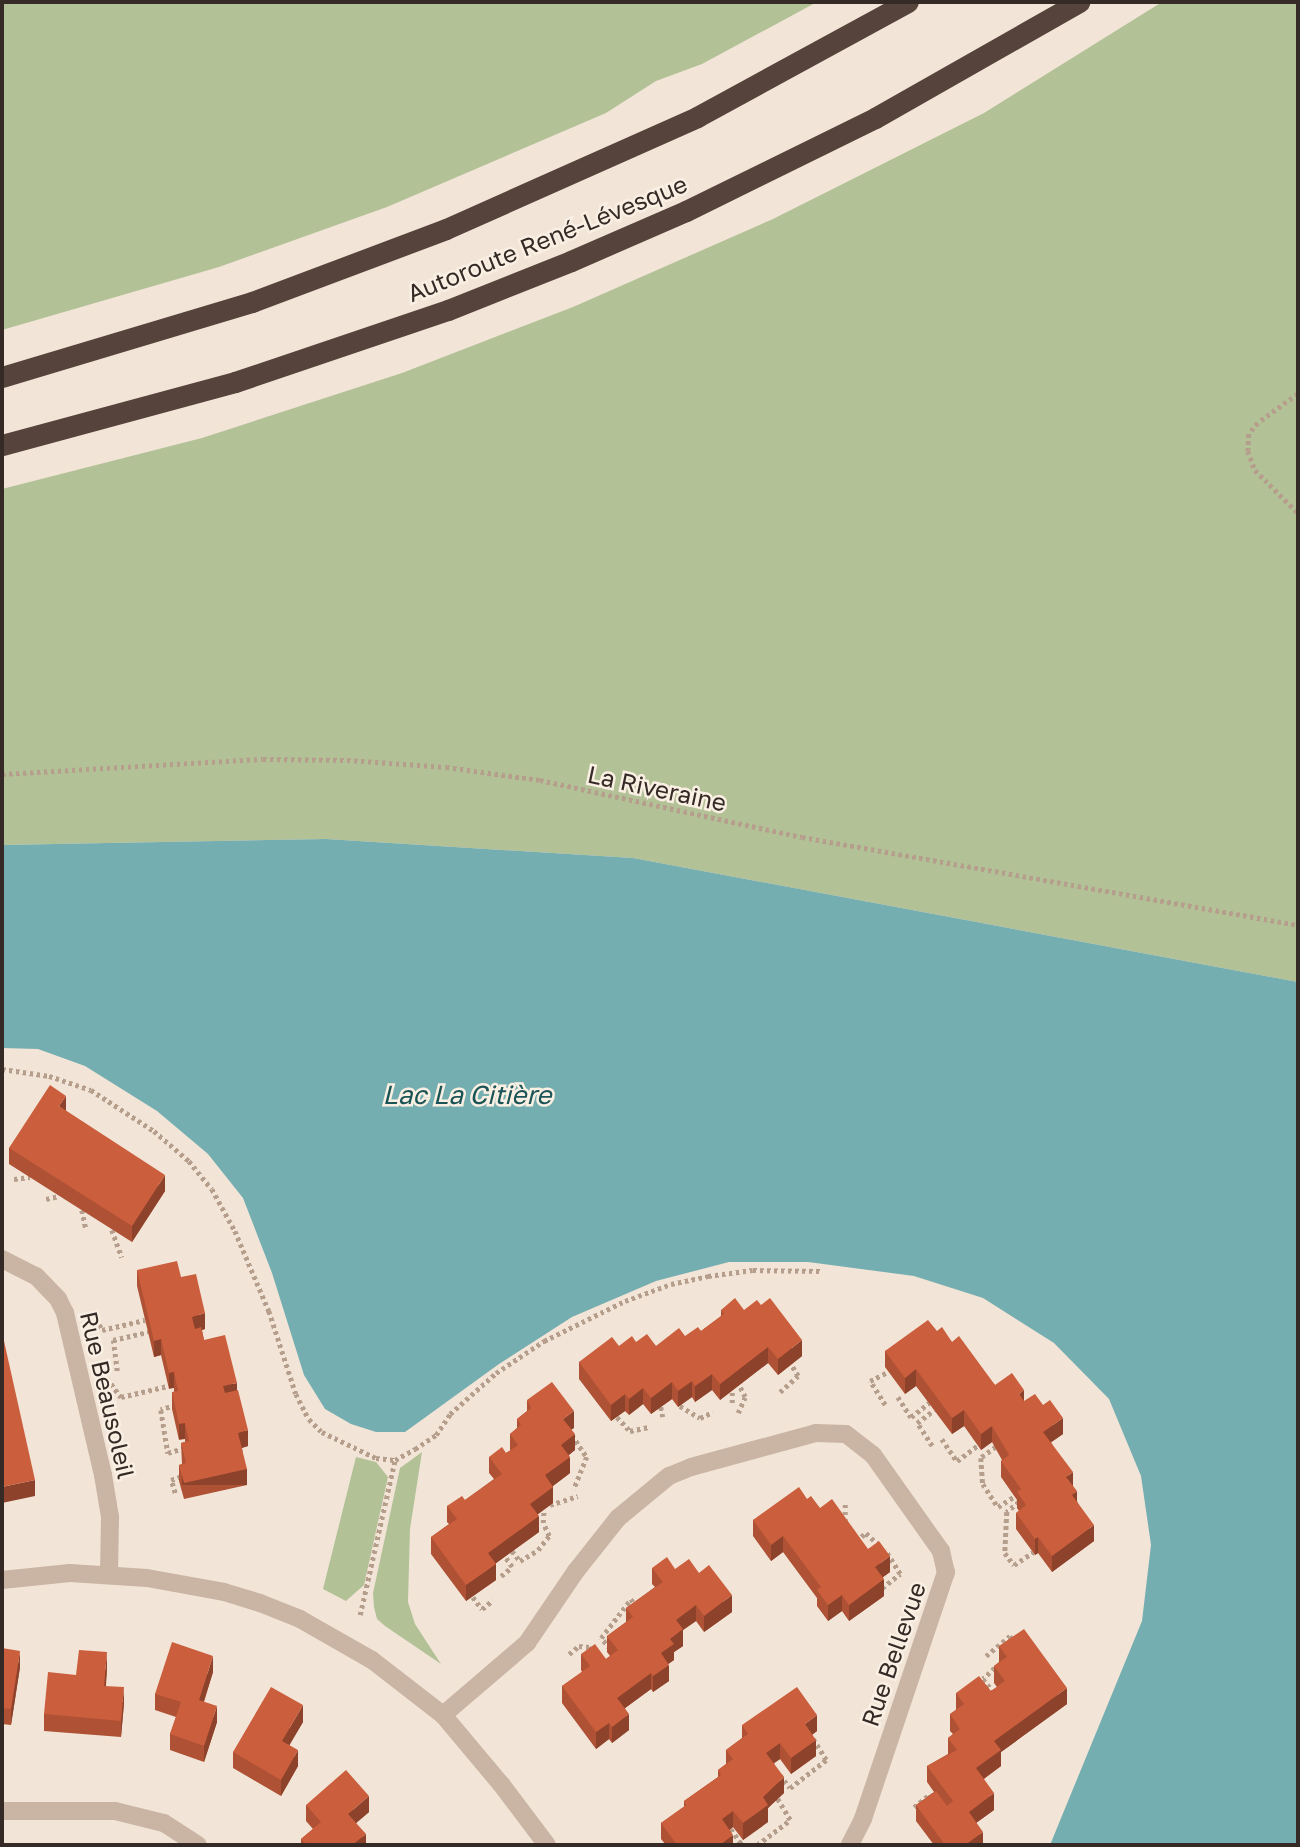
<!DOCTYPE html>
<meta charset="utf-8">
<style>
body{margin:0}
#map{position:relative;width:1300px;height:1847px;overflow:hidden;background:#f2e5d7;font-family:"Golos Text",sans-serif}
div>[style]{position:absolute}
[style*='--x']{left:calc(var(--x)*1px);top:calc(var(--y)*1px);width:calc(var(--w)*1px);rotate:calc(var(--a)*1deg)}
.green>*{inset:0;background:#b3c197}
.water>*{inset:0;background:#75aeb0}
.path>*{height:4.5px;margin-top:-2.25px;transform-origin:0;background:repeating-linear-gradient(90deg,#b69e8d 0 3.5px,transparent 0 7px)}
.minor>*{height:18px;margin:-9px;padding:0 9px;transform-origin:9px;border-radius:9px;background:#cab4a3}
.highway>*{height:21px;margin:-10.5px;padding:0 10.5px;transform-origin:10.5px;border-radius:10.5px;background:#56443c}
.wall>*{inset:0;background:#ae5134}
.shaded-wall>*{inset:0;background:#8d422b;transform-origin:0 0}
.building>*{inset:0;background:#ca5e3d}
span{translate:-50% -50%;white-space:nowrap;text-align:center;line-height:1.15;-webkit-text-stroke:5px #faefe3;paint-order:stroke}
.street-label{font-size:24px;color:#352a25}
.water-label{font-size:26px;color:#1a5457;font-style:italic}
.frame{position:absolute;inset:0;border:4px solid #352a25;pointer-events:none}
</style>
<div id="map">
<div class="green">
<i style="clip-path:polygon(2px 2px,817px 2px,702px 64px,656px 81px,606px 113px,387px 207px,219px 267px,2px 330px)"></i>
<i style="clip-path:polygon(1162px 2px,1298px 2px,1298px 982px,633px 858px,326px 839px,2px 845px,2px 489px,202px 438px,402px 373px,573px 307px,773px 219px,984px 113px)"></i>
<i style="clip-path:polygon(422px 1452px,410px 1529px,408px 1602px,415px 1624px,441px 1664px,385px 1626px,377px 1619px,374px 1607px,373px 1593px,400px 1468px)"></i>
<i style="clip-path:polygon(356px 1457px,376px 1462px,388px 1477px,364px 1585px,346px 1601px,323px 1589px)"></i>
</div>
<div class="water">
<i style="clip-path:polygon(326px 839px,633px 858px,1298px 982px,1298px 1845px,1050px 1845px,1142px 1621px,1151px 1545px,1141px 1476px,1109px 1399px,1054px 1343px,983px 1298px,914px 1276px,808px 1262px,729px 1262px,656px 1281px,572px 1317px,499px 1364px,405px 1432px,376px 1432px,351px 1424px,325px 1409px,304px 1375px,272px 1273px,243px 1198px,208px 1154px,157px 1111px,85px 1066px,38px 1049px,2px 1048px,2px 845px)"></i>
</div>
<div class="path">
<i style="--x:1298;--y:394;--w:49;--a:144.1"></i>
<i style="--x:1258;--y:423;--w:14;--a:129"></i>
<i style="--x:1249;--y:434;--w:17;--a:93"></i>
<i style="--x:1248;--y:451;--w:20;--a:70"></i>
<i style="--x:1255;--y:470;--w:61;--a:45"></i>
<i style="--x:2;--y:774;--w:261;--a:-3.3"></i>
<i style="--x:263;--y:759;--w:84;--a:0.7"></i>
<i style="--x:347;--y:760;--w:99;--a:4"></i>
<i style="--x:446;--y:767;--w:95;--a:7.9"></i>
<i style="--x:540;--y:780;--w:268;--a:12.3"></i>
<i style="--x:802;--y:837;--w:504;--a:10.06"></i>
<i style="--x:2;--y:1069;--w:48;--a:8.5"></i>
<i style="--x:49;--y:1076;--w:44;--a:18.4"></i>
<i style="--x:91;--y:1090;--w:75;--a:33.1"></i>
<i style="--x:154;--y:1131;--w:46;--a:40.6"></i>
<i style="--x:189;--y:1161;--w:36;--a:51"></i>
<i style="--x:212;--y:1189;--w:48;--a:61.3"></i>
<i style="--x:235;--y:1231;--w:87;--a:67"></i>
<i style="--x:269;--y:1311;--w:87;--a:72"></i>
<i style="--x:296;--y:1394;--w:28;--a:63"></i>
<i style="--x:309;--y:1419;--w:18;--a:45"></i>
<i style="--x:322;--y:1432;--w:60;--a:25.7"></i>
<i style="--x:376;--y:1458;--w:19;--a:6"></i>
<i style="--x:395;--y:1460;--w:23;--a:-29"></i>
<i style="--x:415;--y:1449;--w:25;--a:-34"></i>
<i style="--x:436;--y:1435;--w:25;--a:-56"></i>
<i style="--x:450;--y:1414;--w:62;--a:-41.7"></i>
<i style="--x:496;--y:1373;--w:58;--a:-33.7"></i>
<i style="--x:544;--y:1341;--w:90;--a:-26.3"></i>
<i style="--x:625;--y:1301;--w:49;--a:-20.3"></i>
<i style="--x:671;--y:1284;--w:38;--a:-12"></i>
<i style="--x:708;--y:1276;--w:45;--a:-7.6"></i>
<i style="--x:753;--y:1270;--w:70;--a:0.8"></i>
<i style="--x:14;--y:1179;--w:16;--a:-7"></i>
<i style="--x:46;--y:1199;--w:13;--a:-13"></i>
<i style="--x:82;--y:1210;--w:19;--a:78"></i>
<i style="--x:112;--y:1230;--w:29;--a:70"></i>
<i style="--x:93;--y:1312;--w:20;--a:63"></i>
<i style="--x:102;--y:1330;--w:44;--a:-13.1"></i>
<i style="--x:117;--y:1371;--w:31;--a:-97"></i>
<i style="--x:113;--y:1340;--w:36;--a:-13"></i>
<i style="--x:107;--y:1378;--w:24;--a:54"></i>
<i style="--x:121;--y:1397;--w:48;--a:-13.2"></i>
<i style="--x:780;--y:1392;--w:24;--a:-42"></i>
<i style="--x:798;--y:1376;--w:13;--a:-122"></i>
<i style="--x:898;--y:1397;--w:24;--a:57"></i>
<i style="--x:911;--y:1417;--w:23;--a:-38"></i>
<i style="--x:732;--y:1403;--w:12;--a:-90"></i>
<i style="--x:176;--y:1405;--w:16;--a:162"></i>
<i style="--x:161;--y:1410;--w:44;--a:80.8"></i>
<i style="--x:168;--y:1453;--w:19;--a:-18"></i>
<i style="--x:885;--y:1405;--w:28;--a:-122"></i>
<i style="--x:870;--y:1381;--w:20;--a:-27"></i>
<i style="--x:680;--y:1406;--w:23;--a:31"></i>
<i style="--x:700;--y:1418;--w:14;--a:-25"></i>
<i style="--x:661;--y:1407;--w:10;--a:79"></i>
<i style="--x:738;--y:1413;--w:17;--a:-66"></i>
<i style="--x:745;--y:1397;--w:13;--a:-117"></i>
<i style="--x:617;--y:1417;--w:19;--a:47"></i>
<i style="--x:630;--y:1431;--w:19;--a:-12"></i>
<i style="--x:572;--y:1435;--w:27;--a:56"></i>
<i style="--x:587;--y:1457;--w:35;--a:112"></i>
<i style="--x:942;--y:1439;--w:27;--a:56"></i>
<i style="--x:957;--y:1461;--w:26;--a:-37"></i>
<i style="--x:932;--y:1446;--w:27;--a:-123"></i>
<i style="--x:917;--y:1423;--w:21;--a:-37"></i>
<i style="--x:996;--y:1447;--w:19;--a:144"></i>
<i style="--x:981;--y:1458;--w:26;--a:86"></i>
<i style="--x:983;--y:1484;--w:27;--a:57"></i>
<i style="--x:998;--y:1507;--w:20;--a:-33"></i>
<i style="--x:175;--y:1493;--w:14;--a:-107"></i>
<i style="--x:171;--y:1480;--w:14;--a:-21"></i>
<i style="--x:1019;--y:1502;--w:16;--a:140"></i>
<i style="--x:1007;--y:1512;--w:41;--a:92.8"></i>
<i style="--x:1005;--y:1553;--w:15;--a:53"></i>
<i style="--x:1014;--y:1565;--w:23;--a:-34"></i>
<i style="--x:550;--y:1505;--w:29;--a:-18"></i>
<i style="--x:845;--y:1522;--w:18;--a:-90"></i>
<i style="--x:856;--y:1541;--w:13;--a:-39"></i>
<i style="--x:866;--y:1533;--w:18;--a:43"></i>
<i style="--x:512;--y:1551;--w:13;--a:51"></i>
<i style="--x:520;--y:1561;--w:21;--a:-31"></i>
<i style="--x:538;--y:1550;--w:18;--a:-52"></i>
<i style="--x:549;--y:1536;--w:14;--a:-115"></i>
<i style="--x:543;--y:1523;--w:14;--a:-86"></i>
<i style="--x:501;--y:1576;--w:14;--a:-39"></i>
<i style="--x:512;--y:1567;--w:12;--a:-125"></i>
<i style="--x:882;--y:1588;--w:23;--a:-38"></i>
<i style="--x:900;--y:1574;--w:28;--a:-122"></i>
<i style="--x:473;--y:1597;--w:15;--a:53"></i>
<i style="--x:482;--y:1609;--w:14;--a:-39"></i>
<i style="--x:360;--y:1615;--w:159;--a:-77.3"></i>
<i style="--x:610;--y:1649;--w:14;--a:-129"></i>
<i style="--x:601;--y:1638;--w:49;--a:-52.4"></i>
<i style="--x:631;--y:1599;--w:9;--a:54"></i>
<i style="--x:569;--y:1654;--w:13;--a:-39"></i>
<i style="--x:579;--y:1646;--w:10;--a:6"></i>
<i style="--x:589;--y:1647;--w:7;--a:56"></i>
<i style="--x:986;--y:1656;--w:31;--a:-40"></i>
<i style="--x:1010;--y:1636;--w:7;--a:56"></i>
<i style="--x:995;--y:1668;--w:16;--a:137"></i>
<i style="--x:983;--y:1679;--w:21;--a:51"></i>
<i style="--x:780;--y:1775;--w:16;--a:52"></i>
<i style="--x:790;--y:1788;--w:46;--a:-37.9"></i>
<i style="--x:826;--y:1760;--w:25;--a:-122"></i>
<i style="--x:914;--y:1807;--w:21;--a:-39"></i>
<i style="--x:930;--y:1794;--w:4;--a:56"></i>
<i style="--x:731;--y:1829;--w:19;--a:55"></i>
<i style="--x:757;--y:1845;--w:41;--a:-37.1"></i>
<i style="--x:790;--y:1820;--w:26;--a:-121"></i>
</div>
<div class="minor">
<i style="--x:2;--y:1259;--w:38;--a:27"></i>
<i style="--x:36;--y:1276;--w:32;--a:46"></i>
<i style="--x:58;--y:1299;--w:16;--a:63"></i>
<i style="--x:65;--y:1313;--w:166;--a:76.8"></i>
<i style="--x:103;--y:1475;--w:43;--a:80.5"></i>
<i style="--x:110;--y:1517;--w:57;--a:91"></i>
<i style="--x:2;--y:1580;--w:68;--a:-5.9"></i>
<i style="--x:70;--y:1573;--w:77;--a:3.7"></i>
<i style="--x:147;--y:1578;--w:78;--a:10.3"></i>
<i style="--x:224;--y:1592;--w:38;--a:17"></i>
<i style="--x:260;--y:1603;--w:43;--a:21.8"></i>
<i style="--x:300;--y:1619;--w:83;--a:29.7"></i>
<i style="--x:372;--y:1660;--w:90;--a:37.8"></i>
<i style="--x:443;--y:1715;--w:90;--a:50"></i>
<i style="--x:501;--y:1784;--w:76;--a:53"></i>
<i style="--x:443;--y:1715;--w:111;--a:-40.6"></i>
<i style="--x:527;--y:1643;--w:87;--a:-55.8"></i>
<i style="--x:576;--y:1571;--w:68;--a:-51.6"></i>
<i style="--x:618;--y:1518;--w:66;--a:-39.5"></i>
<i style="--x:669;--y:1476;--w:24;--a:-22"></i>
<i style="--x:691;--y:1467;--w:130;--a:-15.2"></i>
<i style="--x:816;--y:1433;--w:30;--a:2"></i>
<i style="--x:846;--y:1434;--w:34;--a:38"></i>
<i style="--x:873;--y:1455;--w:118;--a:54.7"></i>
<i style="--x:941;--y:1551;--w:22;--a:77"></i>
<i style="--x:946;--y:1572;--w:261;--a:108.6"></i>
<i style="--x:863;--y:1819;--w:29;--a:117"></i>
<i style="--x:2;--y:1811;--w:113;--a:0"></i>
<i style="--x:115;--y:1811;--w:50;--a:13.8"></i>
<i style="--x:164;--y:1823;--w:40;--a:32.9"></i>
</div>
<div class="highway">
<i style="--x:2;--y:377;--w:261;--a:-16.7"></i>
<i style="--x:252;--y:302;--w:207;--a:-20.6"></i>
<i style="--x:446;--y:229;--w:275;--a:-24"></i>
<i style="--x:697;--y:117;--w:240;--a:-28.6"></i>
<i style="--x:2;--y:445;--w:241;--a:-15.1"></i>
<i style="--x:235;--y:382;--w:225;--a:-18.7"></i>
<i style="--x:448;--y:310;--w:132;--a:-21.7"></i>
<i style="--x:571;--y:261;--w:125;--a:-23.5"></i>
<i style="--x:686;--y:211;--w:211;--a:-26.2"></i>
<i style="--x:875;--y:118;--w:235;--a:-29.6"></i>
</div>
<div class="wall">
<i style="clip-path:polygon(66px 1111px,165px 1191px,132px 1242px,9px 1164px,9px 1148px)"></i>
<i style="clip-path:polygon(137px 1270px,181px 1277px,205px 1329px,202px 1330px,204px 1340px,237px 1390px,248px 1446px,242px 1448px,247px 1485px,184px 1499px,179px 1481px,179px 1465px,182px 1464px,181px 1443px,185px 1442px,185px 1439px,179px 1440px,172px 1409px,172px 1392px,174px 1392px,174px 1388px,169px 1389px,161px 1355px,154px 1357px,137px 1286px)"></i>
<i style="clip-path:polygon(721px 1310px,744px 1310px,802px 1356px,778px 1375px,768px 1363px,720px 1400px,712px 1390px,695px 1402px,692px 1397px,678px 1407px,672px 1399px,651px 1414px,643px 1404px,629px 1415px,625px 1411px,611px 1421px,579px 1379px,579px 1362px,619px 1346px,636px 1342px,656px 1346px,701px 1331px,721px 1316px)"></i>
<i style="clip-path:polygon(937px 1331px,952px 1342px,995px 1385px,1024px 1401px,1063px 1434px,1051px 1442px,1073px 1486px,1077px 1501px,1094px 1541px,1052px 1572px,1038px 1553px,1035px 1555px,1016px 1529px,1016px 1513px,1019px 1511px,1017px 1508px,1017px 1500px,1001px 1477px,1001px 1461px,1002px 1460px,992px 1442px,981px 1450px,964px 1426px,952px 1434px,916px 1386px,905px 1394px,885px 1367px,885px 1351px)"></i>
<i style="clip-path:polygon(527px 1400px,574px 1428px,571px 1429px,575px 1450px,569px 1455px,570px 1473px,553px 1486px,553px 1503px,538px 1514px,539px 1532px,496px 1563px,496px 1580px,466px 1601px,431px 1554px,431px 1537px,449px 1524px,447px 1522px,447px 1506px,465px 1500px,494px 1479px,489px 1473px,489px 1457px,506px 1453px,510px 1451px,510px 1434px,517px 1428px,517px 1419px,527px 1411px)"></i>
<i style="clip-path:polygon(807px 1499px,820px 1508px,890px 1572px,883px 1577px,884px 1596px,849px 1621px,842px 1611px,828px 1621px,817px 1606px,817px 1598px,783px 1552px,771px 1561px,753px 1536px,753px 1520px)"></i>
<i style="clip-path:polygon(652px 1568px,675px 1569px,699px 1573px,732px 1612px,704px 1632px,696px 1621px,683px 1630px,683px 1646px,674px 1652px,674px 1660px,668px 1664px,669px 1681px,653px 1692px,651px 1689px,625px 1708px,629px 1730px,612px 1743px,609px 1739px,596px 1749px,562px 1703px,562px 1686px,582px 1672px,581px 1670px,581px 1654px,606px 1659px,610px 1656px,607px 1652px,607px 1636px,626px 1622px,626px 1608px,655px 1587px,652px 1584px)"></i>
<i style="clip-path:polygon(999px 1646px,1067px 1704px,1001px 1752px,1001px 1766px,984px 1779px,994px 1810px,976px 1823px,983px 1845px,934px 1845px,916px 1821px,916px 1805px,934px 1792px,927px 1782px,927px 1766px,948px 1754px,948px 1738px,953px 1734px,950px 1731px,950px 1714px,956px 1710px,956px 1693px,991px 1691px,997px 1687px,994px 1683px,994px 1666px,999px 1662px)"></i>
<i style="clip-path:polygon(2px 1648px,20px 1667px,11px 1725px,2px 1724px)"></i>
<i style="clip-path:polygon(107px 1669px,106px 1686px,124px 1703px,121px 1737px,44px 1731px,44px 1714px,76px 1675px)"></i>
<i style="clip-path:polygon(213px 1672px,204px 1702px,217px 1722px,204px 1762px,170px 1750px,170px 1734px,176px 1717px,155px 1710px,155px 1694px)"></i>
<i style="clip-path:polygon(303px 1722px,289px 1745px,298px 1766px,281px 1796px,233px 1768px,233px 1752px)"></i>
<i style="clip-path:polygon(742px 1725px,817px 1731px,812px 1735px,816px 1756px,791px 1774px,780px 1759px,774px 1763px,784px 1793px,768px 1808px,768px 1822px,743px 1840px,733px 1827px,730px 1830px,733px 1845px,666px 1845px,661px 1839px,661px 1823px,684px 1807px,684px 1801px,718px 1777px,718px 1770px,726px 1764px,726px 1750px,742px 1738px)"></i>
<i style="clip-path:polygon(306px 1805px,369px 1812px,356px 1823px,366px 1845px,301px 1845px,301px 1839px,313px 1829px,306px 1821px)"></i>
</div>
<div class="shaded-wall">
<i style="clip-path:polygon(66px 1096px,66px 1112px,59px 1106px)"></i>
<i style="clip-path:polygon(165px 1175px,165px 1191px,132px 1242px,132px 1226px)"></i>
<i style="clip-path:polygon(205px 1313px,205px 1329px,192px 1333px,192px 1317px)"></i>
<i style="clip-path:polygon(161px 1339px,161px 1355px,154px 1357px,154px 1341px)"></i>
<i style="clip-path:polygon(802px 1340px,802px 1356px,778px 1375px,778px 1359px)"></i>
<i style="clip-path:polygon(768px 1347px,768px 1363px,720px 1400px,720px 1384px)"></i>
<i style="clip-path:polygon(916px 1369px,916px 1386px,905px 1394px,905px 1378px)"></i>
<i style="left:174px;top:1372px;width:16px;height:5px;rotate:90deg"></i>
<i style="clip-path:polygon(712px 1374px,712px 1390px,695px 1402px,695px 1386px)"></i>
<i style="clip-path:polygon(692px 1381px,692px 1397px,678px 1407px,678px 1391px)"></i>
<i style="clip-path:polygon(672px 1382px,672px 1399px,651px 1414px,651px 1398px)"></i>
<i style="clip-path:polygon(237px 1383px,237px 1399px,223px 1402px,223px 1386px)"></i>
<i style="clip-path:polygon(643px 1388px,643px 1404px,629px 1415px,629px 1399px)"></i>
<i style="clip-path:polygon(1024px 1390px,1024px 1406px,1019px 1394px)"></i>
<i style="clip-path:polygon(625px 1394px,625px 1411px,611px 1421px,611px 1405px)"></i>
<i style="clip-path:polygon(964px 1410px,964px 1426px,952px 1434px,952px 1418px)"></i>
<i style="clip-path:polygon(574px 1411px,574px 1428px,563px 1435px,563px 1419px)"></i>
<i style="clip-path:polygon(1063px 1418px,1063px 1434px,1043px 1448px,1043px 1432px)"></i>
<i style="left:185px;top:1423px;width:16px;height:6px;rotate:90deg"></i>
<i style="clip-path:polygon(992px 1426px,992px 1442px,981px 1450px,981px 1434px)"></i>
<i style="clip-path:polygon(248px 1430px,248px 1446px,238px 1449px,238px 1433px)"></i>
<i style="clip-path:polygon(575px 1434px,575px 1450px,561px 1461px,561px 1445px)"></i>
<i style="clip-path:polygon(570px 1457px,570px 1473px,545px 1492px,545px 1475px)"></i>
<i style="left:247px;top:1469px;width:16px;height:65px;rotate:90deg"></i>
<i style="clip-path:polygon(1073px 1472px,1073px 1488px,1066px 1477px)"></i>
<i style="clip-path:polygon(35px 1480px,35px 1496px,2px 1503px,2px 1487px)"></i>
<i style="clip-path:polygon(553px 1487px,553px 1503px,530px 1520px,530px 1504px)"></i>
<i style="clip-path:polygon(1077px 1491px,1077px 1508px,1072px 1495px)"></i>
<i style="clip-path:polygon(539px 1516px,539px 1532px,488px 1569px,488px 1553px)"></i>
<i style="clip-path:polygon(1094px 1525px,1094px 1541px,1052px 1572px,1052px 1556px)"></i>
<i style="clip-path:polygon(783px 1536px,783px 1552px,771px 1561px,771px 1545px)"></i>
<i style="clip-path:polygon(1038px 1537px,1038px 1553px,1035px 1555px,1035px 1539px)"></i>
<i style="clip-path:polygon(890px 1556px,890px 1572px,875px 1583px,875px 1567px)"></i>
<i style="clip-path:polygon(496px 1564px,496px 1580px,466px 1601px,466px 1585px)"></i>
<i style="clip-path:polygon(884px 1579px,884px 1596px,849px 1621px,849px 1605px)"></i>
<i style="clip-path:polygon(732px 1595px,732px 1612px,704px 1632px,704px 1616px)"></i>
<i style="clip-path:polygon(842px 1595px,842px 1611px,828px 1621px,828px 1605px)"></i>
<i style="clip-path:polygon(696px 1605px,696px 1621px,683px 1630px,683px 1646px,674px 1652px,674px 1660px,661px 1669px,661px 1653px,670px 1639px,676px 1620px)"></i>
<i style="clip-path:polygon(20px 1651px,20px 1667px,11px 1725px,11px 1709px)"></i>
<i style="clip-path:polygon(107px 1652px,107px 1669px,104px 1702px,104px 1686px)"></i>
<i style="clip-path:polygon(213px 1656px,213px 1672px,199px 1716px,199px 1700px)"></i>
<i style="clip-path:polygon(669px 1665px,669px 1681px,653px 1692px,653px 1676px)"></i>
<i style="clip-path:polygon(651px 1673px,651px 1689px,617px 1714px,617px 1698px)"></i>
<i style="clip-path:polygon(124px 1687px,124px 1703px,121px 1737px,121px 1721px)"></i>
<i style="clip-path:polygon(1067px 1688px,1067px 1704px,1001px 1752px,1001px 1766px,976px 1784px,976px 1768px,994px 1741px)"></i>
<i style="clip-path:polygon(303px 1705px,303px 1722px,282px 1758px,282px 1741px)"></i>
<i style="clip-path:polygon(217px 1706px,217px 1722px,204px 1762px,204px 1746px)"></i>
<i style="clip-path:polygon(629px 1714px,629px 1730px,612px 1743px,612px 1727px)"></i>
<i style="clip-path:polygon(817px 1715px,817px 1731px,805px 1740px,805px 1724px)"></i>
<i style="clip-path:polygon(609px 1723px,609px 1739px,596px 1749px,596px 1732px)"></i>
<i style="clip-path:polygon(816px 1740px,816px 1756px,791px 1774px,791px 1758px)"></i>
<i style="clip-path:polygon(780px 1743px,780px 1759px,766px 1769px,766px 1753px)"></i>
<i style="clip-path:polygon(298px 1750px,298px 1766px,281px 1796px,281px 1780px)"></i>
<i style="clip-path:polygon(784px 1777px,784px 1793px,768px 1808px,768px 1822px,743px 1840px,743px 1823px,763px 1797px)"></i>
<i style="clip-path:polygon(994px 1793px,994px 1810px,969px 1828px,969px 1812px)"></i>
<i style="clip-path:polygon(369px 1796px,369px 1812px,348px 1830px,348px 1814px)"></i>
<i style="clip-path:polygon(733px 1811px,733px 1827px,722px 1835px,722px 1819px)"></i>
<i style="clip-path:polygon(983px 1832px,983px 1845px,965px 1845px)"></i>
<i style="clip-path:polygon(366px 1834px,366px 1845px,352px 1845px)"></i>
<i style="clip-path:polygon(733px 1835px,733px 1845px,721px 1845px,721px 1844px)"></i>
</div>
<div class="building">
<i style="clip-path:polygon(50px 1085px,66px 1096px,59px 1106px,165px 1175px,132px 1226px,9px 1148px)"></i>
<i style="clip-path:polygon(177px 1261px,181px 1277px,196px 1274px,205px 1313px,192px 1317px,195px 1329px,201px 1327px,204px 1340px,225px 1335px,237px 1383px,223px 1386px,225px 1393px,238px 1390px,248px 1430px,238px 1433px,247px 1469px,184px 1483px,179px 1465px,186px 1463px,181px 1443px,189px 1441px,185px 1423px,179px 1424px,172px 1392px,178px 1391px,174px 1372px,169px 1373px,161px 1339px,154px 1341px,137px 1270px)"></i>
<i style="clip-path:polygon(735px 1298px,744px 1310px,757px 1300px,761px 1305px,770px 1298px,802px 1340px,778px 1359px,768px 1347px,720px 1384px,712px 1374px,695px 1386px,692px 1381px,678px 1391px,672px 1382px,651px 1398px,643px 1388px,629px 1399px,625px 1394px,611px 1405px,579px 1362px,612px 1337px,619px 1346px,632px 1336px,636px 1342px,647px 1334px,656px 1346px,679px 1328px,685px 1336px,698px 1327px,701px 1331px,724px 1314px,721px 1310px)"></i>
<i style="clip-path:polygon(928px 1320px,937px 1331px,942px 1327px,952px 1342px,959px 1336px,995px 1385px,1012px 1373px,1024px 1390px,1019px 1394px,1024px 1401px,1035px 1394px,1043px 1405px,1050px 1400px,1063px 1418px,1043px 1432px,1073px 1472px,1066px 1477px,1077px 1491px,1072px 1495px,1094px 1525px,1052px 1556px,1038px 1537px,1035px 1539px,1016px 1513px,1026px 1505px,1017px 1492px,1021px 1489px,1001px 1461px,1009px 1455px,992px 1426px,981px 1434px,964px 1410px,952px 1418px,916px 1369px,905px 1378px,885px 1351px)"></i>
<i style="clip-path:polygon(2px 1332px,35px 1480px,2px 1487px)"></i>
<i style="clip-path:polygon(552px 1382px,574px 1411px,563px 1419px,575px 1434px,561px 1445px,570px 1457px,545px 1475px,553px 1487px,530px 1504px,539px 1516px,488px 1553px,496px 1564px,466px 1585px,431px 1537px,457px 1519px,447px 1506px,462px 1496px,465px 1500px,502px 1474px,489px 1457px,502px 1447px,506px 1453px,518px 1445px,510px 1434px,521px 1425px,517px 1419px,531px 1408px,527px 1400px)"></i>
<i style="clip-path:polygon(799px 1487px,807px 1499px,811px 1496px,820px 1508px,832px 1499px,868px 1549px,879px 1541px,890px 1556px,875px 1567px,884px 1579px,849px 1605px,842px 1595px,828px 1605px,817px 1590px,821px 1587px,783px 1536px,771px 1545px,753px 1520px)"></i>
<i style="clip-path:polygon(667px 1557px,675px 1569px,689px 1559px,699px 1573px,709px 1565px,732px 1595px,704px 1616px,696px 1605px,676px 1620px,683px 1629px,670px 1639px,674px 1644px,661px 1653px,669px 1665px,653px 1676px,651px 1673px,617px 1698px,629px 1714px,612px 1727px,609px 1723px,596px 1732px,562px 1686px,590px 1666px,581px 1654px,595px 1644px,606px 1659px,618px 1650px,607px 1636px,633px 1617px,626px 1608px,663px 1582px,652px 1568px)"></i>
<i style="clip-path:polygon(1024px 1629px,1067px 1688px,994px 1741px,1001px 1750px,976px 1768px,994px 1793px,969px 1812px,983px 1832px,965px 1845px,945px 1845px,916px 1805px,936px 1791px,947px 1806px,953px 1801px,927px 1766px,957px 1750px,948px 1738px,960px 1729px,950px 1714px,964px 1704px,956px 1693px,979px 1676px,991px 1691px,1005px 1681px,994px 1666px,1007px 1657px,999px 1646px)"></i>
<i style="clip-path:polygon(172px 1642px,213px 1656px,199px 1700px,217px 1706px,204px 1746px,170px 1734px,181px 1702px,155px 1694px)"></i>
<i style="clip-path:polygon(2px 1648px,20px 1651px,11px 1709px,2px 1708px)"></i>
<i style="clip-path:polygon(79px 1650px,107px 1652px,104px 1686px,124px 1687px,121px 1721px,44px 1714px,48px 1672px,76px 1675px)"></i>
<i style="clip-path:polygon(271px 1687px,303px 1705px,282px 1741px,298px 1750px,281px 1780px,233px 1752px)"></i>
<i style="clip-path:polygon(797px 1687px,817px 1715px,805px 1724px,816px 1740px,791px 1758px,780px 1743px,766px 1753px,784px 1777px,763px 1797px,768px 1805px,743px 1823px,733px 1811px,722px 1819px,733px 1835px,721px 1844px,721px 1845px,677px 1845px,661px 1823px,686px 1805px,684px 1801px,721px 1775px,718px 1770px,733px 1759px,726px 1750px,748px 1734px,742px 1725px)"></i>
<i style="clip-path:polygon(346px 1770px,369px 1796px,348px 1814px,366px 1834px,352px 1845px,307px 1845px,301px 1839px,321px 1822px,306px 1805px)"></i>
</div>
<div class="street-label">
<span style="left:547px;top:238px;rotate:-22deg">Autoroute René-Lévesque</span>
<span style="left:657px;top:788px;rotate:12deg">La Riveraine</span>
<span style="left:108px;top:1395px;rotate:77deg">Rue Beausoleil</span>
<span style="left:893px;top:1654px;rotate:-71deg">Rue Bellevue</span>
</div>
<div class="water-label">
<span style="left:467px;top:1095px">Lac La Citière</span>
</div>
<div class="frame"></div>
</div>
